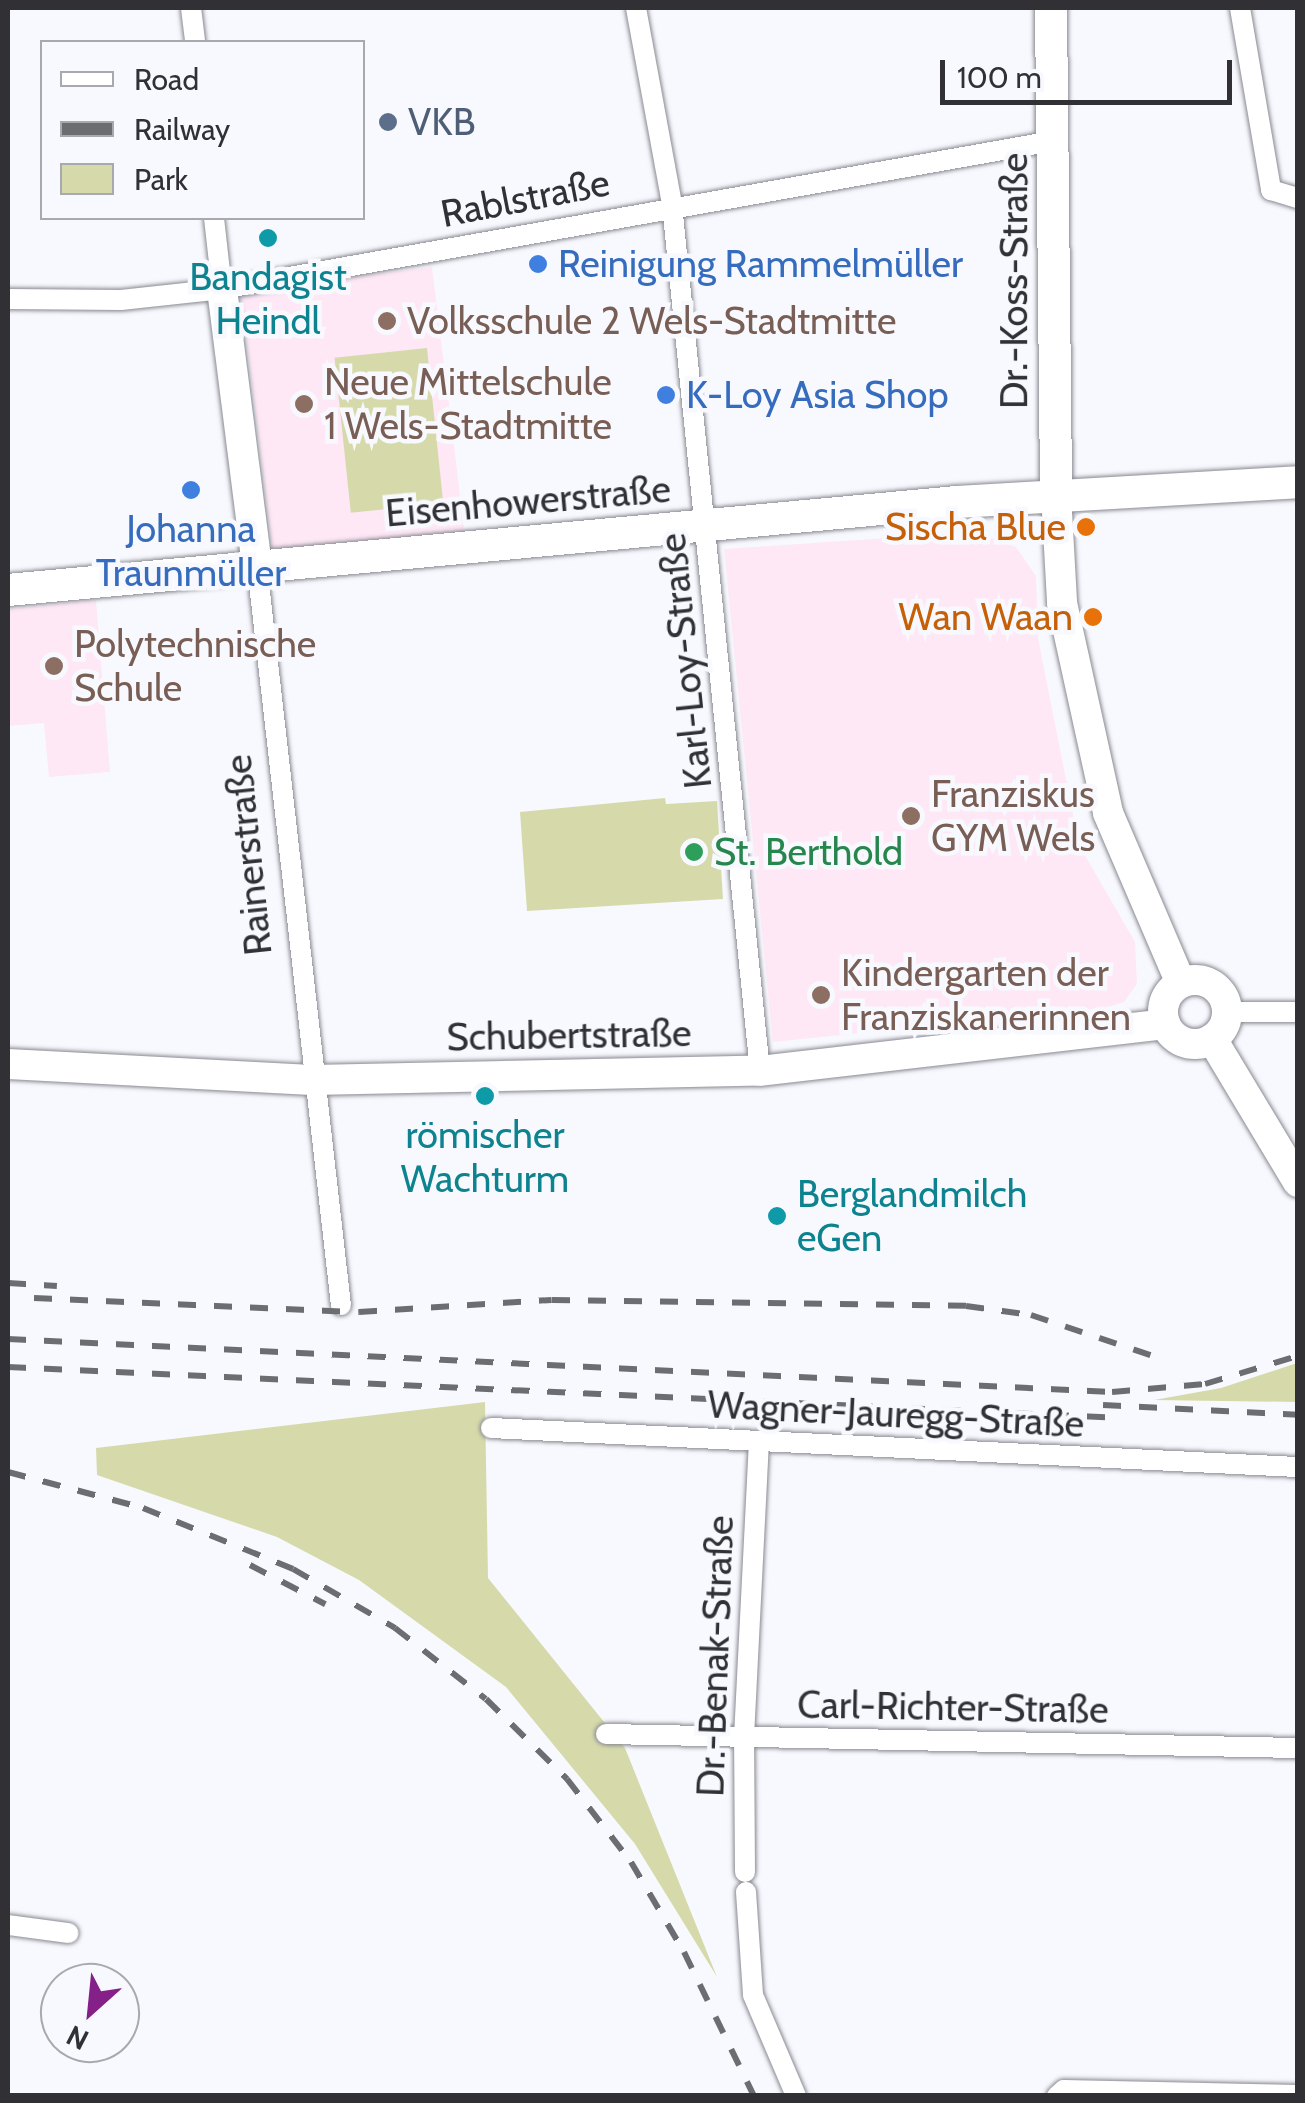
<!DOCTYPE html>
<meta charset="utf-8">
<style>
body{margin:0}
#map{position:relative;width:1305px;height:2103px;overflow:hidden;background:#f8f9fe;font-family:Cabin,sans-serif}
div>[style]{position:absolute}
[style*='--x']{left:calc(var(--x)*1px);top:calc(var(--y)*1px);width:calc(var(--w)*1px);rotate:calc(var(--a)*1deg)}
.education>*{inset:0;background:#fee8f6;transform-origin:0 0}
.green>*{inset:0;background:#d6daab;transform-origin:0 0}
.roads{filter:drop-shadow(0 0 2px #898992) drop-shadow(0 0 2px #898992)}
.street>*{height:20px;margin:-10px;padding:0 10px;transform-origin:10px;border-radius:10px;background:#fff}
.secondary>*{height:30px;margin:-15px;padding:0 15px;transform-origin:15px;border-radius:15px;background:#fff}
.secondary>.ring{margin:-15px;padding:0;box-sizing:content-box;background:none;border:30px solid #fff;border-radius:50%}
.primary>*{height:32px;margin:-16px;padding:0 16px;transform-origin:16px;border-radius:16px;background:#fff}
.rail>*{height:6px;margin-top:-3px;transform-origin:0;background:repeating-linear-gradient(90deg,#6c6d71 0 18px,transparent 0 36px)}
.dots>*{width:28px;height:28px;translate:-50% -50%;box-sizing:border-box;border:5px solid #f8f9fe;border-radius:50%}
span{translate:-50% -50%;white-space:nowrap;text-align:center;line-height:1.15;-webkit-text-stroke:9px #f8f9fe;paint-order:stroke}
.service-label{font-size:38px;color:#4e5e75}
.left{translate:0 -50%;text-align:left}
.street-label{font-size:38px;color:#313135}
.shop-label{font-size:38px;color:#366cbe}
.culture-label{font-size:38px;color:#0d838f}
.education-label{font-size:38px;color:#785e54}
.food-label{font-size:38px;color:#c56008}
.right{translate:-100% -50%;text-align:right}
.leisure-label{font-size:38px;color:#27864d}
.frame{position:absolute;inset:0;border:10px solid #313135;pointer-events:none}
.legend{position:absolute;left:40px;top:40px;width:325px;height:180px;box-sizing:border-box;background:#f8f9fe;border:2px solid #a8a9ae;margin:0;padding:12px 18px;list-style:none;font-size:30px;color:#313135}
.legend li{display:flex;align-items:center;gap:20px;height:50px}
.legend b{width:50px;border:2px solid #a8a9ae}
.north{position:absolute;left:40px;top:1963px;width:100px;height:100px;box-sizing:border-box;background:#f8f9fe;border:2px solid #a8a9ae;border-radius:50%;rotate:207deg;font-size:28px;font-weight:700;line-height:40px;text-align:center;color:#313135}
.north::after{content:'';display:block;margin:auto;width:35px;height:45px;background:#852089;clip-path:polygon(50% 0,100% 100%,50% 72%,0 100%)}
.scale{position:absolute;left:940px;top:60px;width:292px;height:45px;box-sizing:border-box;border:5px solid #313135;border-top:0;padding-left:12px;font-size:30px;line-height:35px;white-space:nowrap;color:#313135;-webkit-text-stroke:8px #f8f9fe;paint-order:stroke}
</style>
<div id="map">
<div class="education">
<i style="left:432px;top:267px;width:268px;height:193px;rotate:83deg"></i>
<i style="clip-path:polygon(975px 532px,1016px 547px,1036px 576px,1038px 638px,1079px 845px,1135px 942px,1137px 984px,1124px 1002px,1105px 1008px,773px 1042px,724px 549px)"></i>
<i style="clip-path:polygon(96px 600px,110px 772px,49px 777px,44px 723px,8px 726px,8px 609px)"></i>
</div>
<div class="green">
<i style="left:427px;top:348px;width:156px;height:93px;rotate:84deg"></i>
<i style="clip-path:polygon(665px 798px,666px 804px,717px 801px,723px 899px,527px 911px,520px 812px)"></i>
<i style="clip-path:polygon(1297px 1363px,1297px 1402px,1154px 1400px,1221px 1388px)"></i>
<i style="clip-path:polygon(485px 1402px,488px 1578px,625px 1748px,717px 1977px,635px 1844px,506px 1687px,359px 1580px,277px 1537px,97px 1475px,96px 1448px)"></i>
</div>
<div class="roads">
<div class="street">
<i style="--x:191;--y:8;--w:34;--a:83"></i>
<i style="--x:636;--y:8;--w:200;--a:79.6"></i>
<i style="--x:672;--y:205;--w:870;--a:84.2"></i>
<i style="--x:1240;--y:8;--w:185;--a:80.3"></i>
<i style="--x:1271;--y:190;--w:28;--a:17"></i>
<i style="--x:214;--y:218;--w:71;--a:83.6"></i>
<i style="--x:8;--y:299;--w:113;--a:0.5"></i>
<i style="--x:121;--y:300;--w:102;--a:-6.2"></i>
<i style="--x:222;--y:289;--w:844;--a:-10.1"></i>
<i style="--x:257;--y:566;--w:744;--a:83.52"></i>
<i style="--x:1227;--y:1012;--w:71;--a:0"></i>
<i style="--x:491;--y:1428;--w:808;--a:2.77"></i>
<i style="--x:606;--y:1734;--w:692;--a:1.16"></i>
<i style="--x:745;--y:1872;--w:135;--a:-90.4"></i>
<i style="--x:744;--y:1737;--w:294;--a:-87.1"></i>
<i style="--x:746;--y:1892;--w:103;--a:86.1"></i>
<i style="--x:753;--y:1995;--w:110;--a:66.9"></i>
<i style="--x:8;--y:1925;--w:61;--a:7.6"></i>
<i style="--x:1057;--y:2096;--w:9;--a:-41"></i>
<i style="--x:1064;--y:2090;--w:234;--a:1.2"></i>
</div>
<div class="secondary">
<i style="--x:222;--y:289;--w:279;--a:82.8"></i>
<i style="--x:1056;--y:494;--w:109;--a:86.8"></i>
<i style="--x:1062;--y:603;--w:215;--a:77.6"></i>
<i style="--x:1108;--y:813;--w:185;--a:66.8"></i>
<i class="ring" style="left:1163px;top:980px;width:34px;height:34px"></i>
<i style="--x:1212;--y:1039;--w:167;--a:59"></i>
<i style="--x:8;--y:1064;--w:304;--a:3"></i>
<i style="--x:312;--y:1080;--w:448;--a:-1.2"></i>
<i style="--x:760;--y:1071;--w:408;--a:-6.6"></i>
</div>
<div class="primary">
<i style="--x:1051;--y:8;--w:486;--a:89.4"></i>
<i style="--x:8;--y:590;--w:952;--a:-5.3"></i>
<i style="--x:956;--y:502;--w:343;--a:-3.3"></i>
</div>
</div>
<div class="rail">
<i style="--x:8;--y:1283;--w:49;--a:3.5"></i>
<i style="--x:34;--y:1298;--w:325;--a:2.5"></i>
<i style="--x:359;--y:1312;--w:193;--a:-3.6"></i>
<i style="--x:552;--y:1300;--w:414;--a:0.8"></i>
<i style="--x:966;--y:1306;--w:66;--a:7.9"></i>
<i style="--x:1031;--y:1315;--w:126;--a:18.6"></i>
<i style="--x:8;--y:1339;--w:1105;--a:2.75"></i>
<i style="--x:1112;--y:1392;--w:93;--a:-4.9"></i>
<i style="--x:1205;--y:1384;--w:97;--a:-16.8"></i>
<i style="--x:8;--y:1367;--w:1116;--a:2.62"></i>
<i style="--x:1103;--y:1405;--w:195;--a:2.9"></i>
<i style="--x:8;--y:1472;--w:140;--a:14.9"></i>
<i style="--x:143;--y:1508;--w:162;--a:22.1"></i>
<i style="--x:293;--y:1569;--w:118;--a:30"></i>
<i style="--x:395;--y:1628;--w:115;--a:38"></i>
<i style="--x:486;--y:1699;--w:114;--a:44.6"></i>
<i style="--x:567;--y:1779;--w:105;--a:52.4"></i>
<i style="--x:631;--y:1862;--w:104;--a:59.5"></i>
<i style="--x:684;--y:1952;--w:160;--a:64.1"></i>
<i style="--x:250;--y:1565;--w:85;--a:27.5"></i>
</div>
<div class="dots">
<i style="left:388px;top:122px;background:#5c6f8a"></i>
<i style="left:268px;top:238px;background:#0f9aa8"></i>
<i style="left:538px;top:264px;background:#3f7fe0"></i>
<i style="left:387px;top:321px;background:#8d6e63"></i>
<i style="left:666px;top:395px;background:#3f7fe0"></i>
<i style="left:304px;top:404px;background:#8d6e63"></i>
<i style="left:191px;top:490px;background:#3f7fe0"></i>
<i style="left:1086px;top:527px;background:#e8710a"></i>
<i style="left:1093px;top:617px;background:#e8710a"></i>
<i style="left:54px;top:666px;background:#8d6e63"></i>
<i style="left:911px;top:816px;background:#8d6e63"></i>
<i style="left:694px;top:852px;background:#2e9e5b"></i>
<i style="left:821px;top:995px;background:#8d6e63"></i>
<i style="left:485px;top:1096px;background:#0f9aa8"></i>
<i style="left:777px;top:1216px;background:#0f9aa8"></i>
</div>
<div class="service-label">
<span class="left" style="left:408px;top:122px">VKB</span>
</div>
<div class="street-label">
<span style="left:525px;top:198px;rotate:-11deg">Rablstraße</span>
<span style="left:1014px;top:281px;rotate:-90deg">Dr.-Koss-Straße</span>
<span style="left:528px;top:501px;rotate:-5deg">Eisenhowerstraße</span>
<span style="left:685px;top:661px;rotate:-96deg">Karl-Loy-Straße</span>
<span style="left:248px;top:855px;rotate:-96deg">Rainerstraße</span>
<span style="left:569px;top:1035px;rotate:-1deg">Schubertstraße</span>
<span style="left:896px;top:1414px;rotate:3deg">Wagner-Jauregg-Straße</span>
<span style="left:715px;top:1656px;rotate:-88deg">Dr.-Benak-Straße</span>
<span style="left:953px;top:1707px;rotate:1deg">Carl-Richter-Straße</span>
</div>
<div class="shop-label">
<span class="left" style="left:558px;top:264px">Reinigung Rammelmüller</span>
<span class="left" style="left:686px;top:395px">K-Loy Asia Shop</span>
<span style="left:191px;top:551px">Johanna<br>Traunmüller</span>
</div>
<div class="culture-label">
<span style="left:268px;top:299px">Bandagist<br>Heindl</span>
<span style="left:485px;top:1157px">römischer<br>Wachturm</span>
<span class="left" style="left:797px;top:1216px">Berglandmilch<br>eGen</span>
</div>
<div class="education-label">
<span class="left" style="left:407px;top:321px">Volksschule 2 Wels-Stadtmitte</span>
<span class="left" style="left:324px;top:404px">Neue Mittelschule<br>1 Wels-Stadtmitte</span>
<span class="left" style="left:74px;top:666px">Polytechnische<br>Schule</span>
<span class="left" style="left:931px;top:816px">Franziskus<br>GYM Wels</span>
<span class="left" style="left:841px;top:995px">Kindergarten der<br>Franziskanerinnen</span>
</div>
<div class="food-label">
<span class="right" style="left:1066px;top:527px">Sischa Blue</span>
<span class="right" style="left:1073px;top:617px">Wan Waan</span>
</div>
<div class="leisure-label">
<span class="left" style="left:714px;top:852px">St. Berthold</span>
</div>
<div class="frame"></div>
<ul class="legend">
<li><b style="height:12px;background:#fff"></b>Road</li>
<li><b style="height:12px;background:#6c6d71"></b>Railway</li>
<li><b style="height:28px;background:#d6daab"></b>Park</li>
</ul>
<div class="north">N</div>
<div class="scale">100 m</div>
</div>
